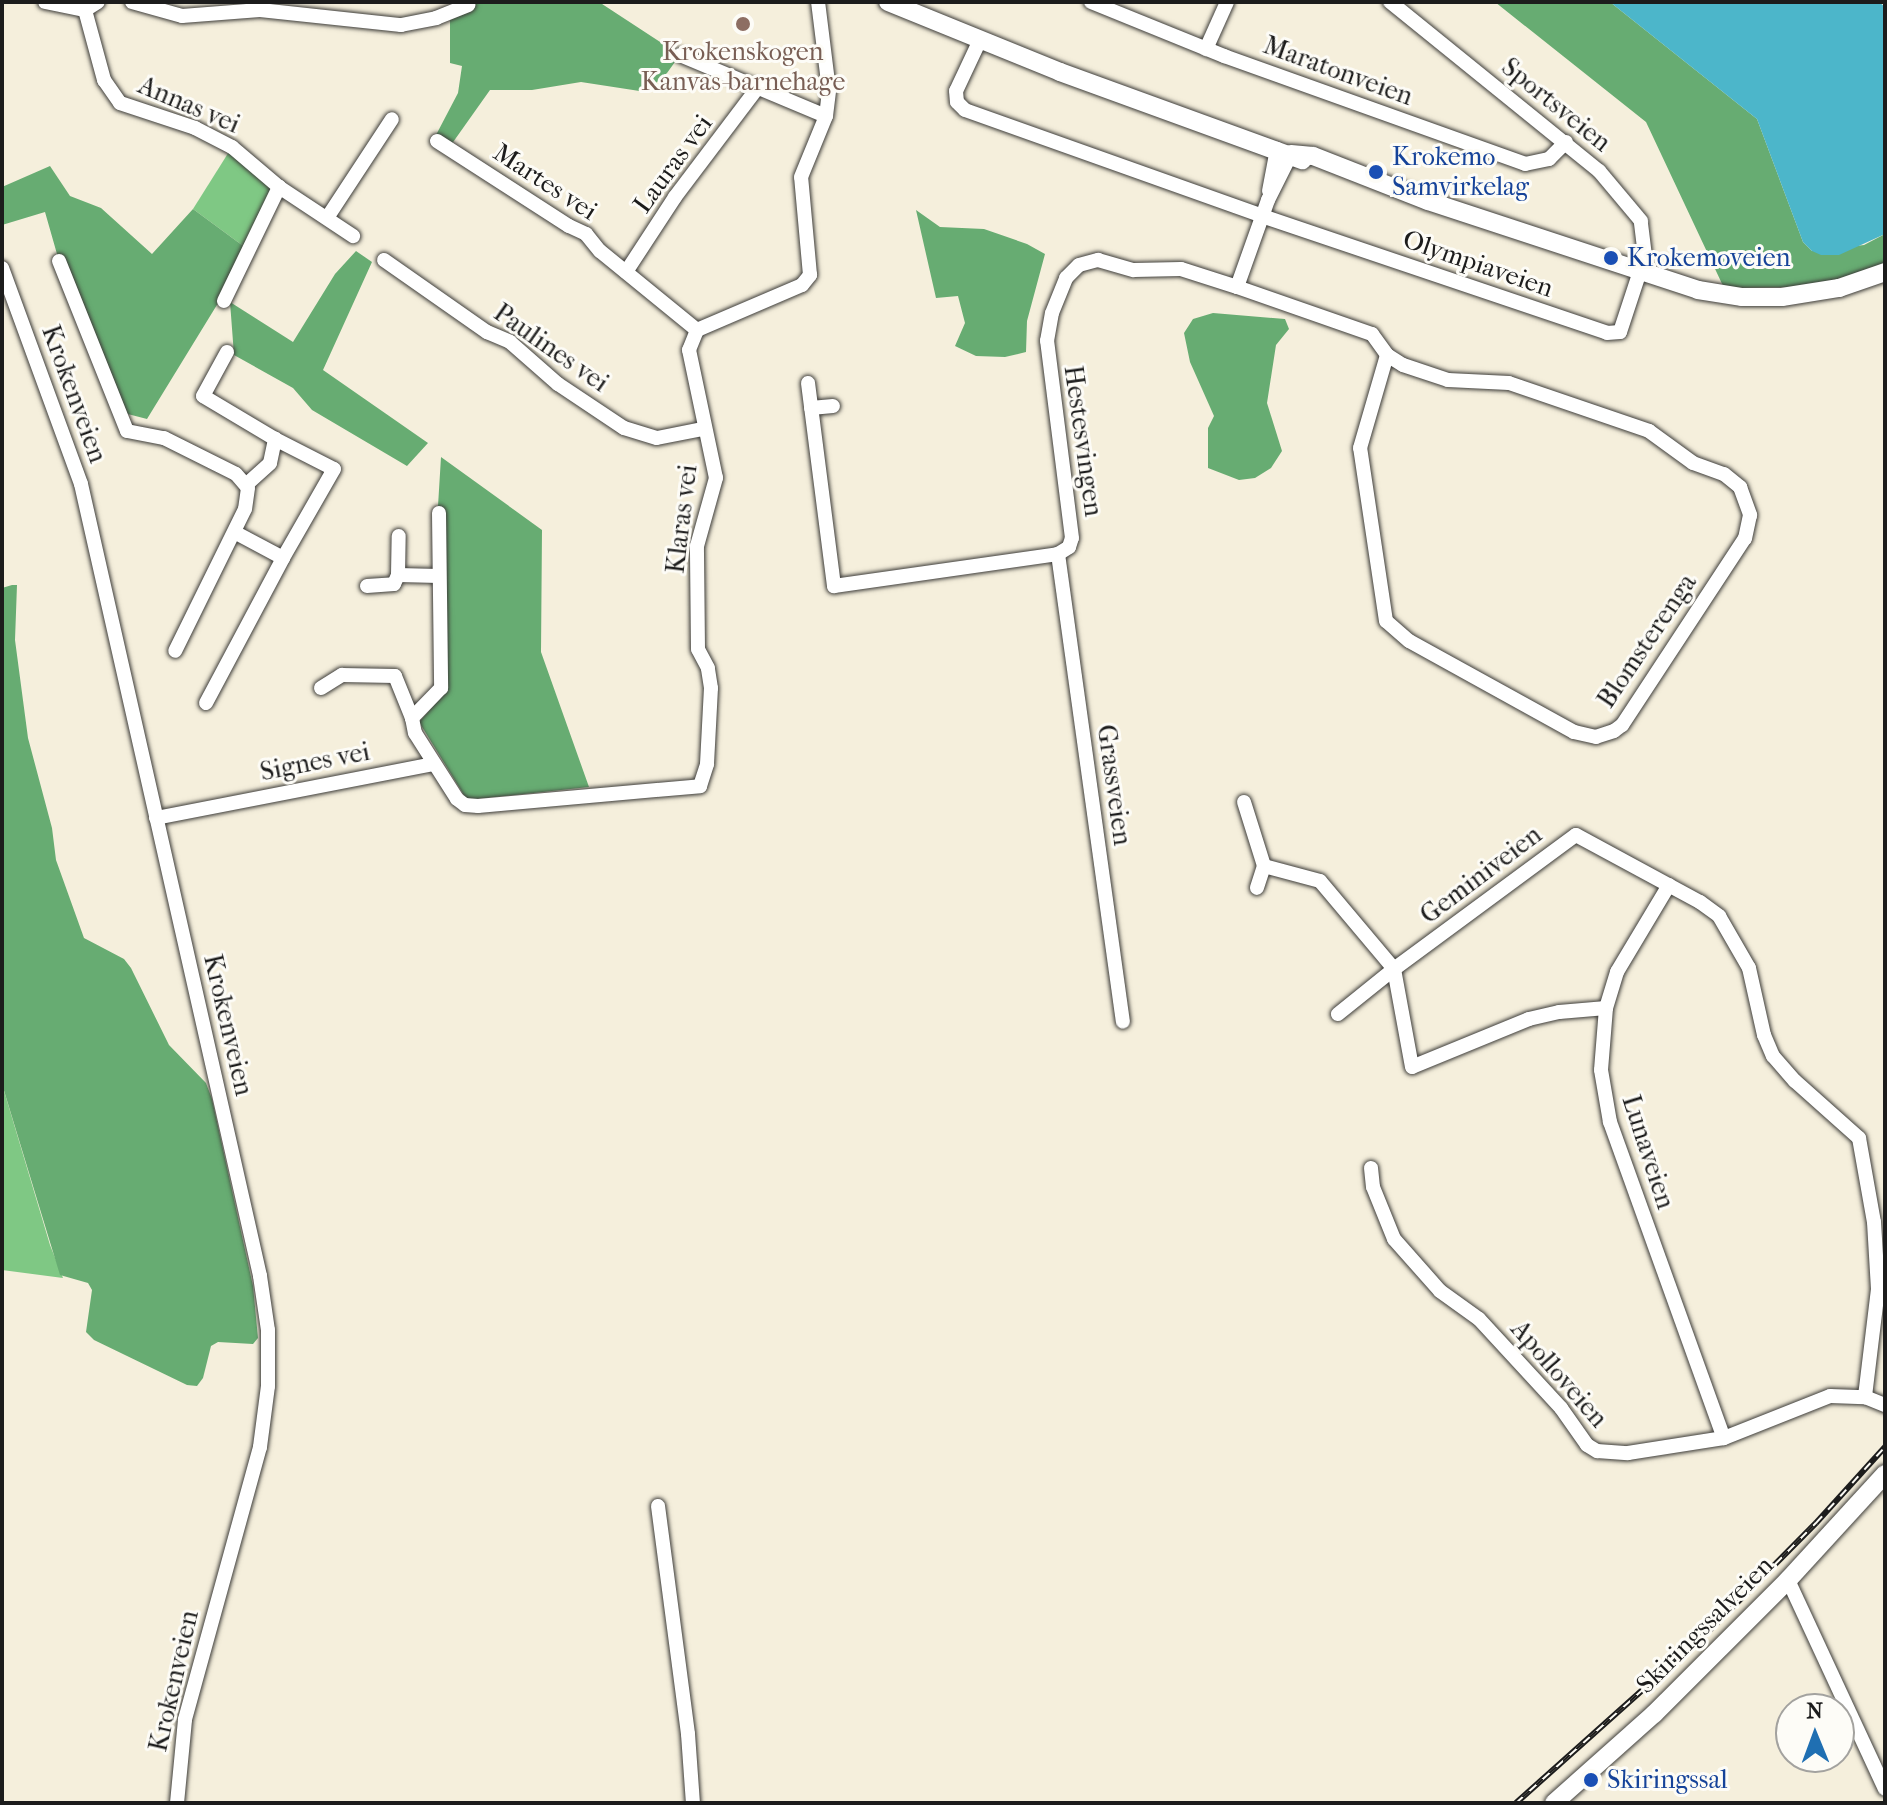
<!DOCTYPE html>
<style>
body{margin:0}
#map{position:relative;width:1887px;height:1805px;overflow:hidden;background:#f5efdc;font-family:"IM FELL French Canon",serif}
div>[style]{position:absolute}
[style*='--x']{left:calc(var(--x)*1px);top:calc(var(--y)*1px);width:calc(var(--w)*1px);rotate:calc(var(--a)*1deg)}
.green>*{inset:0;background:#7fc884}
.forest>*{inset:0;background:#67ac72}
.water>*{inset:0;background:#4cb6ca}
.roads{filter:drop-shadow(0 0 2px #3d3c39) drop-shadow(0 0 2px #3d3c39)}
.minor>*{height:14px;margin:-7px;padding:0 7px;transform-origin:7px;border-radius:7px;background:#fff}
.major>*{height:18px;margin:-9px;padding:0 9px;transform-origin:9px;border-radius:9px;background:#fff}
.rail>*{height:6px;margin-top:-3px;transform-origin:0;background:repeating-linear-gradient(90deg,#fdfcf7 0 9px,#1c1c1c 0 18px);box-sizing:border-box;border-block:2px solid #1c1c1c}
.dots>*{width:22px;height:22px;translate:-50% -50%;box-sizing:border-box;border:4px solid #fdfcf7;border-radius:50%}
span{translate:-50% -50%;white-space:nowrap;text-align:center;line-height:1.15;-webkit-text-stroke:6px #fdfcf7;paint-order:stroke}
.education-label{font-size:26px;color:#785e54}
.street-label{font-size:26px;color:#1c1c1c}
.transit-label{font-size:26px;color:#164399}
.left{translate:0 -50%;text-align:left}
.frame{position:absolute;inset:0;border:4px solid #1c1c1c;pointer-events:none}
.north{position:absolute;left:1775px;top:1693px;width:80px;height:80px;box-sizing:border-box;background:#fdfcf7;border:2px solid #a3a29f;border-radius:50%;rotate:359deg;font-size:22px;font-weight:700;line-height:32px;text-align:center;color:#1c1c1c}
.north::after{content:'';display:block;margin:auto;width:28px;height:36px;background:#1f6fb2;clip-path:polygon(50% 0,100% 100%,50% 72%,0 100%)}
</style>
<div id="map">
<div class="green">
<i style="clip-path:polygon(232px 147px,279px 187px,250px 251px,193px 209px)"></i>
<i style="clip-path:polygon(2px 1084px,50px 1245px,63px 1278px,2px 1270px)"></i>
</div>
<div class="forest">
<i style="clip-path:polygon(476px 2px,599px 2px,680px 55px,667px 73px,646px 92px,581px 82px,532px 90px,490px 90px,451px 145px,436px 135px,458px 93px,462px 66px,450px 63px,450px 14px)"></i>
<i style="clip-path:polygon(1495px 2px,1610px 2px,1757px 119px,1803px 242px,1812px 251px,1864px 245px,1885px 234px,1885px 264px,1847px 278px,1808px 287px,1724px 288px,1646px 122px)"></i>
<i style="clip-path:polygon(50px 166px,70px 196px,101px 208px,152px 254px,193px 209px,250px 251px,147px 419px,120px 412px,59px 261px,45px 212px,2px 225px,2px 187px)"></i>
<i style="clip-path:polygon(916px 210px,940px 227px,984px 229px,1027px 244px,1045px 254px,1027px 321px,1026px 352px,1005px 357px,976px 356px,955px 346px,965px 323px,958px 296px,936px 298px)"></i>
<i style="clip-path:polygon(356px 251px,372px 262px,323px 370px,428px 443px,407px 466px,312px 410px,293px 388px,234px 355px,230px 302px,293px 342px,335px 274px)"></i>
<i style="clip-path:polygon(1213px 313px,1285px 319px,1289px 329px,1276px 345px,1267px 403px,1282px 451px,1271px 468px,1255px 478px,1239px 480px,1208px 468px,1208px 428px,1214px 416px,1190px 362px,1184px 333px,1193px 319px)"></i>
<i style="clip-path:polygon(441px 457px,542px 530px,541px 652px,589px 787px,467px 800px,419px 722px,446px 692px,438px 506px)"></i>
<i style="clip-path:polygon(12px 585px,17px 585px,15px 640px,28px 738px,52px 828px,56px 860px,84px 938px,124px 959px,131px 968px,169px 1045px,206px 1083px,212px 1099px,253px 1286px,258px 1338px,253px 1344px,218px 1342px,211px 1346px,203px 1378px,197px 1386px,187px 1385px,94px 1340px,86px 1332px,92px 1290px,88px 1283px,60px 1275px,2px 1084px,2px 588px)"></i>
</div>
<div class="water">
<i style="clip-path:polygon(1610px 2px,1879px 2px,1885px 7px,1885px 234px,1839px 255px,1821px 255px,1812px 251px,1803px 242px,1757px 119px)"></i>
</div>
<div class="roads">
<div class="minor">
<i style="--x:45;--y:2;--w:41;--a:11.3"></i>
<i style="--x:85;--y:10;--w:15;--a:-32"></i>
<i style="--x:132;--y:2;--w:52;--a:15.6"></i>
<i style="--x:182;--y:16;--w:78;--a:-4.4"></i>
<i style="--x:260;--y:10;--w:142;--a:6.1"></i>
<i style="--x:401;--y:25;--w:36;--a:-11"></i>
<i style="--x:436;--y:18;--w:35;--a:-22"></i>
<i style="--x:1091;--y:2;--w:144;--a:22.1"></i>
<i style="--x:1224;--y:56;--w:320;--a:19.7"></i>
<i style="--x:1525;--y:164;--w:25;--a:-12"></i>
<i style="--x:1549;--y:159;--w:24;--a:-45"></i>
<i style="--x:85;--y:10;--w:73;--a:74.8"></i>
<i style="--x:104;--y:80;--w:28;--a:55"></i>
<i style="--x:120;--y:103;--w:79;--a:18.4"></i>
<i style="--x:195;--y:128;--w:42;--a:27.2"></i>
<i style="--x:232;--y:147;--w:62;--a:40.4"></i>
<i style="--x:279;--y:187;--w:89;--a:33.5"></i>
<i style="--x:980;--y:40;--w:56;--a:115.2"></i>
<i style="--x:956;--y:91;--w:11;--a:85"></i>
<i style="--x:957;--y:102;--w:11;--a:45"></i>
<i style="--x:965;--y:110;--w:315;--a:19.6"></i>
<i style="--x:1262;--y:216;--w:364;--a:18.7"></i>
<i style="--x:1607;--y:333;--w:13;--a:-4"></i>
<i style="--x:1620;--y:332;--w:80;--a:-71.8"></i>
<i style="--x:1645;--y:256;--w:35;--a:-97"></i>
<i style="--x:1641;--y:221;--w:65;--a:-130"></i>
<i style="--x:1599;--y:171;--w:269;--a:-141"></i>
<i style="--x:1206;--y:49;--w:51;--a:-65.9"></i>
<i style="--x:680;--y:55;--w:158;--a:22.7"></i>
<i style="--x:437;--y:141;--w:157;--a:32.8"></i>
<i style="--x:569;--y:226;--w:19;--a:25"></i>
<i style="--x:586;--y:234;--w:22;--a:51"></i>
<i style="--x:600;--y:251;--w:125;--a:39.2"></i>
<i style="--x:1269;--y:191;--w:43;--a:-79.2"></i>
<i style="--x:327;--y:218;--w:118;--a:-56.7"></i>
<i style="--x:384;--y:260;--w:126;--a:35"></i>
<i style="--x:487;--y:332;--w:25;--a:23"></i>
<i style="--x:510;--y:342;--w:64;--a:41.2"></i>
<i style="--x:558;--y:384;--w:79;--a:33.7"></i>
<i style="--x:624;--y:428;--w:34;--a:17"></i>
<i style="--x:657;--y:438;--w:47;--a:-11.1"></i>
<i style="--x:59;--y:261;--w:183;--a:68.2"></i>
<i style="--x:127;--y:431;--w:38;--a:11"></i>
<i style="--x:164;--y:438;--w:80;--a:26.6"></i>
<i style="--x:236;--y:474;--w:18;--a:49"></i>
<i style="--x:248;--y:488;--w:21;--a:98"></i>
<i style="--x:245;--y:509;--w:158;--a:116.2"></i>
<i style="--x:2;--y:268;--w:230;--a:69.9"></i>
<i style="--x:81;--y:484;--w:812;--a:77.26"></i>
<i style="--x:260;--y:1276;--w:55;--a:81.6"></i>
<i style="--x:268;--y:1330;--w:56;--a:90"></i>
<i style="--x:268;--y:1386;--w:62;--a:97.5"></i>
<i style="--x:260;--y:1447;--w:283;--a:105.4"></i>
<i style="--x:185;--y:1720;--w:83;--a:95.5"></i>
<i style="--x:626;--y:272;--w:90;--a:-56.8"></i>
<i style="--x:675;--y:197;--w:139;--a:-52.9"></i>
<i style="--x:1237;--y:287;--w:143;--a:19.2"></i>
<i style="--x:1372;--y:334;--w:26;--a:54"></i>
<i style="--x:1387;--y:355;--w:19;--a:32"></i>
<i style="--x:1403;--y:365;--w:47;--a:18.4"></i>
<i style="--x:1448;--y:380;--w:61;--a:2.8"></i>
<i style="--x:1509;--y:383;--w:148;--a:18.9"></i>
<i style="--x:1649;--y:431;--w:54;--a:36"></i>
<i style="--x:1693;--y:463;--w:33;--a:20"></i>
<i style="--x:1724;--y:474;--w:21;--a:39"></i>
<i style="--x:1740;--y:487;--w:30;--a:70"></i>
<i style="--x:1750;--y:515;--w:24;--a:102"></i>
<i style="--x:1745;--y:538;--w:224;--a:123.3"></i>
<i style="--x:1622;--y:725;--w:10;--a:143"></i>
<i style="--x:1614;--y:731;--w:19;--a:162"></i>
<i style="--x:1596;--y:737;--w:23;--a:-167"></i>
<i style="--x:1574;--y:732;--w:188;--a:-151.1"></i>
<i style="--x:1409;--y:641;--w:30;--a:-139"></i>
<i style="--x:1386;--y:621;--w:175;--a:-98.5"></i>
<i style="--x:1360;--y:448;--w:97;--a:-73.8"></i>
<i style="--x:224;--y:301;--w:127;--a:-64.2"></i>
<i style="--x:227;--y:352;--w:50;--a:118.6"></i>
<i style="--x:203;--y:396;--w:84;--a:30.8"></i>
<i style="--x:275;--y:439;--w:66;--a:27"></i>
<i style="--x:334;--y:469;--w:103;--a:119.8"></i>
<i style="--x:808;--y:383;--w:205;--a:82.7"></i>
<i style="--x:834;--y:586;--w:226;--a:-8.1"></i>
<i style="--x:1058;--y:554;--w:13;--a:-32"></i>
<i style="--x:1069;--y:547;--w:9;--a:-72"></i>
<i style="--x:1072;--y:538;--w:199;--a:-97.2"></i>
<i style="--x:1047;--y:341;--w:28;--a:-80"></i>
<i style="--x:1052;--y:313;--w:38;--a:-68"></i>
<i style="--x:1066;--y:278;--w:18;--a:-45"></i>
<i style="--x:1079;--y:265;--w:20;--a:-15"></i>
<i style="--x:1098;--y:260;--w:37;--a:16"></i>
<i style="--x:1134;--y:270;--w:47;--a:-1.2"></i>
<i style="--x:1181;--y:269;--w:59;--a:17.8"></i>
<i style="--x:1237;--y:287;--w:92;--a:-70.4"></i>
<i style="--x:1268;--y:200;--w:51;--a:-63.4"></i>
<i style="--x:811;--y:408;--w:22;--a:-5"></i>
<i style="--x:247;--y:484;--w:31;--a:-42"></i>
<i style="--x:270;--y:463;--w:25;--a:-78"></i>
<i style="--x:439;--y:513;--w:175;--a:89.3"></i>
<i style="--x:441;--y:688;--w:42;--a:134"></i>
<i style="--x:412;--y:718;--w:15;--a:79"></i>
<i style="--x:415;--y:733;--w:78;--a:57.5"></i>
<i style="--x:457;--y:799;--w:10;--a:37"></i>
<i style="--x:465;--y:805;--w:13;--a:4"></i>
<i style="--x:478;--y:806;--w:223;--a:-5.1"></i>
<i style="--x:700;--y:786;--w:23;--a:-72"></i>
<i style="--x:707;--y:764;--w:76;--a:-87"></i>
<i style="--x:711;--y:688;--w:20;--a:-99"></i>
<i style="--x:708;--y:668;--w:21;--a:-118"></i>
<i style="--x:698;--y:649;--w:103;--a:-90.6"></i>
<i style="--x:697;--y:546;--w:71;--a:-74.4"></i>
<i style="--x:716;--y:478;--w:131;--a:-101.9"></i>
<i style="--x:689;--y:350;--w:22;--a:-68"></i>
<i style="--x:697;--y:330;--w:114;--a:-23.2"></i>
<i style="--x:802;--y:285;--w:13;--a:-51"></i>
<i style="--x:810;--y:275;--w:98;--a:-95.2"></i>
<i style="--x:801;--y:177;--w:66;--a:-67.7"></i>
<i style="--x:826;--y:116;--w:26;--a:-83"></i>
<i style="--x:829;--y:90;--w:89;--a:-97.1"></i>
<i style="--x:1058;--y:554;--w:472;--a:82.1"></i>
<i style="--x:398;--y:575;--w:41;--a:1.4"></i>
<i style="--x:367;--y:586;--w:27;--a:-4"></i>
<i style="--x:394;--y:584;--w:10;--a:-66"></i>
<i style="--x:398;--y:575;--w:39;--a:-89"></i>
<i style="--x:321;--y:688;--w:25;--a:-32"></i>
<i style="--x:342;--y:675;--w:53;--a:1.1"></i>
<i style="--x:395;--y:676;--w:45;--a:68"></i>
<i style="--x:206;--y:703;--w:164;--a:-62"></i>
<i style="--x:283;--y:558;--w:55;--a:-152"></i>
<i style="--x:1244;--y:802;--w:67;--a:72.6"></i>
<i style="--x:1264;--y:866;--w:23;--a:108"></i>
<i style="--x:156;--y:818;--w:282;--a:-11"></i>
<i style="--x:1264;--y:866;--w:58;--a:15"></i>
<i style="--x:1320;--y:881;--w:115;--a:49.9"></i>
<i style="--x:1394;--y:969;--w:72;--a:141.2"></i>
<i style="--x:1669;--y:885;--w:101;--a:120.9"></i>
<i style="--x:1617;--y:972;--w:38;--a:107"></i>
<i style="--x:1606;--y:1008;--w:62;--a:94.6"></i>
<i style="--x:1601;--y:1070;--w:53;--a:80.2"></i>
<i style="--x:1610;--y:1122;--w:336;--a:70.2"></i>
<i style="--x:1606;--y:1008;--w:47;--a:175.1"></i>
<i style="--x:1559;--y:1012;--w:31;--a:167"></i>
<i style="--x:1529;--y:1019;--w:126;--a:157.7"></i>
<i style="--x:1412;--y:1067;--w:100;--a:-100.4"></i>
<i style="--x:1394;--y:969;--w:226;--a:-36.4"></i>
<i style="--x:1576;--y:835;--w:141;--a:28.4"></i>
<i style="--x:1700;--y:902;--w:24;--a:36"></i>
<i style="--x:1719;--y:916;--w:60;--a:60"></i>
<i style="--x:1749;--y:968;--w:69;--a:77.4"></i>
<i style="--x:1764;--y:1035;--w:23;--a:67"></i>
<i style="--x:1773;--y:1056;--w:33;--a:49"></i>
<i style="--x:1795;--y:1081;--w:86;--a:41.7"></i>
<i style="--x:1859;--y:1138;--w:85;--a:79.9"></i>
<i style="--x:1874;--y:1222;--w:67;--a:86.6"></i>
<i style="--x:1878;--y:1289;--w:109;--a:96.9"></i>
<i style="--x:1371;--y:1168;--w:19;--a:84"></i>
<i style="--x:1373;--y:1187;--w:56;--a:68"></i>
<i style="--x:1394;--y:1239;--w:69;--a:48.5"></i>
<i style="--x:1440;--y:1291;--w:48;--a:35.7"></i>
<i style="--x:1479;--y:1319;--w:121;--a:47.3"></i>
<i style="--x:1561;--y:1408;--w:45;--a:54.9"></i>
<i style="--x:1587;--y:1445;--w:12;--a:31"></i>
<i style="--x:1597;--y:1451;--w:31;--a:4"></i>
<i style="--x:1628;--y:1453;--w:97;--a:-8.9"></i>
<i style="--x:1724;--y:1438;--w:114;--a:-21.6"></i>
<i style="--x:1830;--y:1396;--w:35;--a:2"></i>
<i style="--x:1865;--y:1397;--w:22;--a:22"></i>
<i style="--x:658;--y:1506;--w:230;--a:82.5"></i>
<i style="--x:688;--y:1734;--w:69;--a:85.9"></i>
<i style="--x:1788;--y:1580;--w:230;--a:65.1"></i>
</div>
<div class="major">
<i style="--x:888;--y:2;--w:186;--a:22.1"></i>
<i style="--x:1060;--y:72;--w:258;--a:20"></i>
<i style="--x:1291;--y:154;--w:22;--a:5"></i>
<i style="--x:1313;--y:156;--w:123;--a:21.4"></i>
<i style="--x:1428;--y:201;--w:284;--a:18.2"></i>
<i style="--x:1698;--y:290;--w:45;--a:9"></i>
<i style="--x:1742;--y:297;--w:40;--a:0"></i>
<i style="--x:1782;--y:297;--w:58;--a:-9"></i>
<i style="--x:1839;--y:288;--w:49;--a:-19.2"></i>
<i style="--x:1554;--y:1803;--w:134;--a:-41.7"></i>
<i style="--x:1654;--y:1714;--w:190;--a:-45"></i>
<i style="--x:1788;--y:1580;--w:144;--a:-47.5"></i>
</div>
</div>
<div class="rail">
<i style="--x:1516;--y:1803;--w:263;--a:-41.8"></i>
<i style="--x:1712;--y:1628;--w:148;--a:-45.3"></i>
<i style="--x:1816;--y:1523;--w:103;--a:-47.8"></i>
</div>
<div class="dots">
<i style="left:743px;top:24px;background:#8d6e63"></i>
<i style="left:1376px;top:172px;background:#1a4fb4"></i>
<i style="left:1611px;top:258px;background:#1a4fb4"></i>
<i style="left:1591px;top:1780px;background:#1a4fb4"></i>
</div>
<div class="education-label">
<span style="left:743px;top:67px">Krokenskogen<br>Kanvas-barnehage</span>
</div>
<div class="street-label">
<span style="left:1338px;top:71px;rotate:20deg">Maratonveien</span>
<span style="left:189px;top:105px;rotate:23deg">Annas vei</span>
<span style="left:1556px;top:105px;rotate:39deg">Sportsveien</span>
<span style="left:673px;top:164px;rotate:-54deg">Lauras vei</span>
<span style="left:545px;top:182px;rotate:33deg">Martes vei</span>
<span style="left:1478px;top:264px;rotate:19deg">Olympiaveien</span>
<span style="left:551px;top:348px;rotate:35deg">Paulines vei</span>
<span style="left:74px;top:394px;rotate:70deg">Krokenveien</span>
<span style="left:1083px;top:441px;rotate:82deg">Hestesvingen</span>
<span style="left:682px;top:519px;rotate:-83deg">Klaras vei</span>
<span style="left:1647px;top:641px;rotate:-56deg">Blomsterenga</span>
<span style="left:315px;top:762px;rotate:-11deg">Signes vei</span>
<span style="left:1114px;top:785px;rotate:82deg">Grassveien</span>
<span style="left:1481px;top:875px;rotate:-37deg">Geminiveien</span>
<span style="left:228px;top:1025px;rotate:77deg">Krokenveien</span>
<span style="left:1648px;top:1152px;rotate:72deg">Lunaveien</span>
<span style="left:1559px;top:1374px;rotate:49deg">Apolloveien</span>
<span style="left:1705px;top:1625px;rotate:-45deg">Skiringssalveien</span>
<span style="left:174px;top:1681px;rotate:-77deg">Krokenveien</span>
</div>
<div class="transit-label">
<span class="left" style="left:1392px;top:172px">Krokemo<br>Samvirkelag</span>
<span class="left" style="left:1627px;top:258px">Krokemoveien</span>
<span class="left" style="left:1607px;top:1780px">Skiringssal</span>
</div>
<div class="frame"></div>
<div class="north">N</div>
</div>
